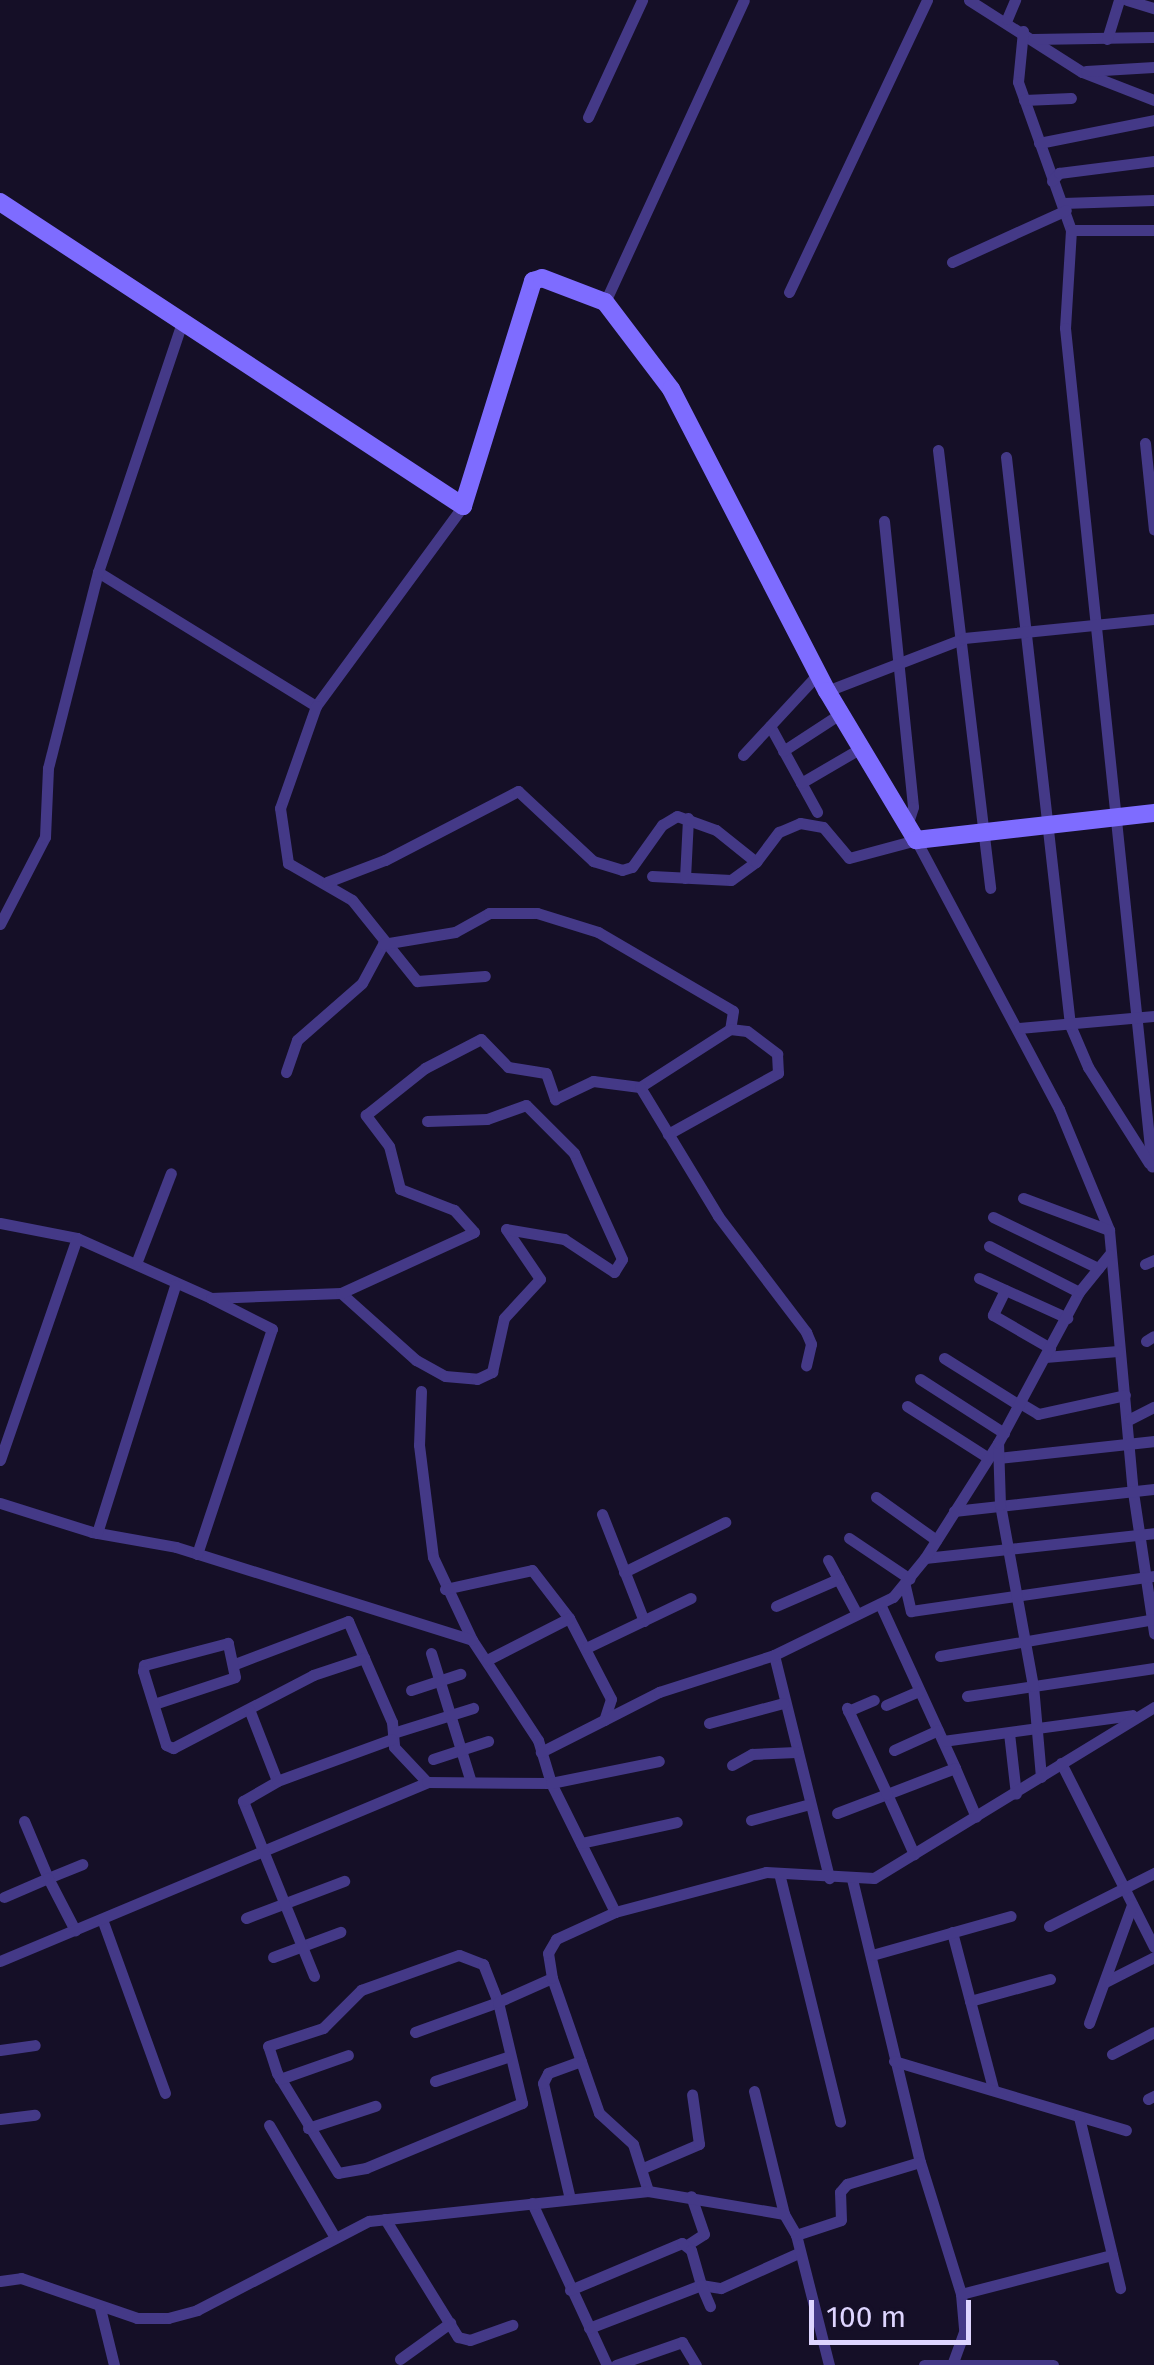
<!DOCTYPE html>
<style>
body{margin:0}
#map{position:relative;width:1154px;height:2365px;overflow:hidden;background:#150f27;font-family:"Fira Sans",sans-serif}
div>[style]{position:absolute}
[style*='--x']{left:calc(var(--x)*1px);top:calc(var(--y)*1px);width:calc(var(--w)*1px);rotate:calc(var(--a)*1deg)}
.street>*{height:11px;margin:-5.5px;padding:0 5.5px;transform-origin:5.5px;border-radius:5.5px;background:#443987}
.secondary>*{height:18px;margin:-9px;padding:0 9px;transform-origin:9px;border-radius:9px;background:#7e6cff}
span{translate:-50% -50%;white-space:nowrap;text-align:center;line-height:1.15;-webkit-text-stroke:8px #150f27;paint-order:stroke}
.scale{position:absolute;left:809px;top:2300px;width:162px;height:45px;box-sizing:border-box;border:5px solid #ded5ff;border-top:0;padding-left:12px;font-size:30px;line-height:35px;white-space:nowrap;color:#ded5ff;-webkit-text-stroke:8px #150f27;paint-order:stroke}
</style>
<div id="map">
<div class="street">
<i style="--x:969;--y:0;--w:134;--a:32.5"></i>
<i style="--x:1082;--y:72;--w:77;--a:21.3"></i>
<i style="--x:1127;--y:0;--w:28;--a:17"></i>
<i style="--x:1007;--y:19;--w:21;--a:-67"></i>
<i style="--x:1023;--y:31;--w:51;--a:95.6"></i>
<i style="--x:1018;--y:82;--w:157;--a:70.3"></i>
<i style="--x:1071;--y:230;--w:98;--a:93.5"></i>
<i style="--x:1065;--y:328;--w:843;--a:84.08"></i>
<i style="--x:1033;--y:39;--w:121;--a:-0.9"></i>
<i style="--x:1107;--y:39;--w:41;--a:-72.9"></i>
<i style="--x:1086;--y:71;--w:68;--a:-3.4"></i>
<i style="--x:1024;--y:100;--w:47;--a:-2.4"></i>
<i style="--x:588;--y:117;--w:129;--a:-65.2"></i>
<i style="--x:1039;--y:143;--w:117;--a:-11.3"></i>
<i style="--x:1052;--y:181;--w:11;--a:-49"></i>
<i style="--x:1059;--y:173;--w:96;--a:-7.2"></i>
<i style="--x:1063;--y:203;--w:91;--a:-1.9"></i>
<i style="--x:1071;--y:230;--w:83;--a:0"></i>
<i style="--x:952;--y:262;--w:125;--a:-24.5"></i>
<i style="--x:789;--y:292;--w:323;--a:-64.7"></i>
<i style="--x:605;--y:302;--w:332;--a:-65.3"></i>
<i style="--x:1145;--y:443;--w:87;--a:84.1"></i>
<i style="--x:938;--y:450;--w:441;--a:83.2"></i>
<i style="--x:1006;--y:457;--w:572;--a:83.57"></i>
<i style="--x:1070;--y:1025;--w:46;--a:66.8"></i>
<i style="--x:1088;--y:1067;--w:114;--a:57.6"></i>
<i style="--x:884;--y:521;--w:287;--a:84.2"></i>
<i style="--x:913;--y:807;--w:20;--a:108"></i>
<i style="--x:98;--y:572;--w:256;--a:31.6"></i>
<i style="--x:316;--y:706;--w:248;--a:-53.7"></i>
<i style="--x:827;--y:691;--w:147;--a:-21.1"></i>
<i style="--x:964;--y:638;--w:191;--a:-5.7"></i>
<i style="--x:316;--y:706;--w:108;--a:109.4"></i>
<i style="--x:280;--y:808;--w:56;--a:81.7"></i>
<i style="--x:288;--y:863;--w:74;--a:30"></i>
<i style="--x:352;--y:900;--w:104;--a:51.3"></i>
<i style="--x:417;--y:981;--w:68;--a:-4.2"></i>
<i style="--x:770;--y:726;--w:98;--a:61.3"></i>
<i style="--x:783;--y:751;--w:68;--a:-33"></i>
<i style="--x:743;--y:755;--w:110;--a:-47.2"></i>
<i style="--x:801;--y:783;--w:69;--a:-30.3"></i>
<i style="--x:652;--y:876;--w:79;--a:2.9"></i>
<i style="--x:731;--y:880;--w:31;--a:-36"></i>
<i style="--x:685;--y:878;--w:60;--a:-87.1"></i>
<i style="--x:327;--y:882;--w:62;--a:-20.8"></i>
<i style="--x:385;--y:860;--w:150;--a:-27.4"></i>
<i style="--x:518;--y:791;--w:103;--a:43"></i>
<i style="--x:593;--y:861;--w:30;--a:17"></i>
<i style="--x:622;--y:870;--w:10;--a:-17"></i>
<i style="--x:632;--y:867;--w:52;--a:-54.5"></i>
<i style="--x:662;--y:825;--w:17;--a:-31"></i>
<i style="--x:677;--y:816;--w:41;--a:19.7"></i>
<i style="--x:716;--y:830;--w:51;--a:38.7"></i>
<i style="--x:756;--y:862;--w:38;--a:-53"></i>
<i style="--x:779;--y:832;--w:23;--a:-23"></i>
<i style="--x:800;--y:823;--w:23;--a:10"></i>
<i style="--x:823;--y:827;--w:40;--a:50"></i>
<i style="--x:849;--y:858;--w:69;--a:-15"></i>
<i style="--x:916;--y:840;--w:305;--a:62"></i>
<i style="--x:1059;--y:1109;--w:131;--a:67.5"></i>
<i style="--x:1109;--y:1230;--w:263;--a:84.8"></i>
<i style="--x:1133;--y:1492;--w:143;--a:81.5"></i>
<i style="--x:0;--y:924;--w:98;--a:-62.7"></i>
<i style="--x:45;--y:837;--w:69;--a:-87.5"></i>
<i style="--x:48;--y:768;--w:202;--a:-75.7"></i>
<i style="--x:98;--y:572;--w:266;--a:-71.4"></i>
<i style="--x:1019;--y:1028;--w:136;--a:-5.1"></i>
<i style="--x:286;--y:1072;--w:34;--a:-71"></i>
<i style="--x:297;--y:1040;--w:86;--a:-41.2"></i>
<i style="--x:362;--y:983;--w:44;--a:-61.7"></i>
<i style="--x:383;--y:944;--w:73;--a:-9.5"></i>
<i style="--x:455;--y:932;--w:39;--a:-29"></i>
<i style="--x:489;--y:913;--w:48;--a:0"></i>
<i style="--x:537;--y:913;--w:64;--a:17.3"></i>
<i style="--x:598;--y:932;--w:156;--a:30.3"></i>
<i style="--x:733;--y:1011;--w:18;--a:99"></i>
<i style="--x:640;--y:1087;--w:107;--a:-32.8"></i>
<i style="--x:730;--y:1029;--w:17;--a:7"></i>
<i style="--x:747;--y:1031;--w:38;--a:37"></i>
<i style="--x:777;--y:1054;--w:19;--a:87"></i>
<i style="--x:778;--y:1073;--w:126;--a:151"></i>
<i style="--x:1023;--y:1198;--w:92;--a:20.4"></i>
<i style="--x:993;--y:1217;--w:117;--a:25.9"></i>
<i style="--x:0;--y:1223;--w:78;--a:11"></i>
<i style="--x:77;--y:1238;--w:147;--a:24.1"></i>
<i style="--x:211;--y:1298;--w:130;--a:-2.2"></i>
<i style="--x:341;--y:1293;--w:101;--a:41.8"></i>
<i style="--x:416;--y:1360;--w:33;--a:29"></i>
<i style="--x:445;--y:1376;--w:32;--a:5"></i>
<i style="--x:477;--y:1379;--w:17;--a:-25"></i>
<i style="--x:492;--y:1372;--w:55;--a:-77.5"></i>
<i style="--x:504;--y:1318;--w:53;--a:-47.3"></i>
<i style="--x:540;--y:1279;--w:60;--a:-124.2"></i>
<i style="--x:506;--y:1229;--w:59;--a:9.8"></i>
<i style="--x:564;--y:1239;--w:60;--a:33.4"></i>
<i style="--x:614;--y:1272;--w:15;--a:-58"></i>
<i style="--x:622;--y:1259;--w:116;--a:-114.4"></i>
<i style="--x:574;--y:1153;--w:68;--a:-135"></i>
<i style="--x:526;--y:1105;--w:41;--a:160.3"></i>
<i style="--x:487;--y:1119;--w:60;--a:178.1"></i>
<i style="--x:989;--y:1246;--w:101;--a:27.1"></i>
<i style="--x:137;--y:1261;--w:94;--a:-68.9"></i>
<i style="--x:1145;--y:1264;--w:10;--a:-24"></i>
<i style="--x:979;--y:1278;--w:97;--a:24.4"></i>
<i style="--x:1005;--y:1290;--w:28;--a:116"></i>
<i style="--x:993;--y:1315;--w:66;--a:30.1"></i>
<i style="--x:341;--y:1293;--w:146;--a:-24.6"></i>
<i style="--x:474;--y:1232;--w:30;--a:-132"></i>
<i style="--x:454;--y:1210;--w:58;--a:-158.7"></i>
<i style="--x:400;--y:1189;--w:44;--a:-104.3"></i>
<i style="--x:389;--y:1146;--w:39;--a:-127"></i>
<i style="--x:366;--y:1115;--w:75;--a:-38.5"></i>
<i style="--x:425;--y:1068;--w:63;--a:-27.4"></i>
<i style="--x:481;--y:1039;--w:39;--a:46"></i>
<i style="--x:508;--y:1067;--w:38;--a:9"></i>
<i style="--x:546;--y:1073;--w:28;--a:71"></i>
<i style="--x:555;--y:1099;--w:42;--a:-25.3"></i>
<i style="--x:593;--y:1081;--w:47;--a:7.3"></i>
<i style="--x:640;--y:1087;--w:151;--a:58.8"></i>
<i style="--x:718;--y:1216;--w:146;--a:52.8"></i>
<i style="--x:806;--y:1332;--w:13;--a:67"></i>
<i style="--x:811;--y:1344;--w:22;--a:103"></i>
<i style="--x:1146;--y:1341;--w:9;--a:-32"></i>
<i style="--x:1045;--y:1357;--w:73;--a:-4.7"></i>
<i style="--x:944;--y:1358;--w:89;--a:32.1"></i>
<i style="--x:920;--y:1379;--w:100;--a:32.7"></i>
<i style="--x:421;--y:1391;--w:54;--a:92.1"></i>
<i style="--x:419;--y:1445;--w:113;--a:82.9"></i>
<i style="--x:433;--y:1557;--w:92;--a:64.8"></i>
<i style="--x:472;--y:1640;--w:120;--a:56.6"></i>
<i style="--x:538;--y:1740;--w:45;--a:73.2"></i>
<i style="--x:551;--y:1783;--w:144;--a:63.6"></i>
<i style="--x:1020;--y:1403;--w:21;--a:31"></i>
<i style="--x:1038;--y:1414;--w:89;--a:-12.3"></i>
<i style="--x:907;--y:1406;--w:95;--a:32.5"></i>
<i style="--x:1130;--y:1419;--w:27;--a:-27"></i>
<i style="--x:998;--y:1458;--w:157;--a:-6.2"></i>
<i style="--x:0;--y:1460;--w:235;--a:-70.9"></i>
<i style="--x:876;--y:1497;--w:74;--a:35.6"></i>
<i style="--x:0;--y:1503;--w:96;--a:17.5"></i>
<i style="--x:92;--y:1532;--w:85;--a:10.1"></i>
<i style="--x:176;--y:1547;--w:310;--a:17.4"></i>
<i style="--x:954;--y:1511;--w:201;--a:-6.3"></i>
<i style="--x:602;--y:1514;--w:115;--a:68.6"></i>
<i style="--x:97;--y:1533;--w:260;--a:-72.5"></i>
<i style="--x:849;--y:1538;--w:73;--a:33.9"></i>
<i style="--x:197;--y:1554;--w:237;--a:-71.6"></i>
<i style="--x:272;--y:1329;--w:68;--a:-153.1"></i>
<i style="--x:925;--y:1558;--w:230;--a:-6.2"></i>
<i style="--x:828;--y:1560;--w:61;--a:61.8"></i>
<i style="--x:624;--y:1572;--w:113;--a:-26.3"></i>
<i style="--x:905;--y:1586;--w:26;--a:77"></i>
<i style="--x:911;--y:1611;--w:246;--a:-8.2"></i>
<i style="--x:445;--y:1589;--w:89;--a:-12.3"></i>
<i style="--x:532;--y:1570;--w:61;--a:52.4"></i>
<i style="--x:569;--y:1618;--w:91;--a:62.6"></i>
<i style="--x:611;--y:1699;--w:22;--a:108"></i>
<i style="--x:604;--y:1720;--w:71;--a:153.1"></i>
<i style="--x:880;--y:1604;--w:180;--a:65.4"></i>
<i style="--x:955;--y:1768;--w:73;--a:159.1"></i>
<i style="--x:887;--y:1794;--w:66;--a:65.8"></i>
<i style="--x:776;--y:1606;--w:68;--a:-23.5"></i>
<i style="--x:586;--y:1648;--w:116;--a:-25.5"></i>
<i style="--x:431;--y:1653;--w:132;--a:72.8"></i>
<i style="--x:774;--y:1655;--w:230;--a:76.1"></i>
<i style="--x:940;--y:1656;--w:217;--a:-9.8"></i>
<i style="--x:487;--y:1660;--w:92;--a:-27.1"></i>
<i style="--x:235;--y:1664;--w:121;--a:-20.8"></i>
<i style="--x:348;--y:1621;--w:40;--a:66.6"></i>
<i style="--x:411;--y:1690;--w:52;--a:-18.1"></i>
<i style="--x:967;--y:1696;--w:189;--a:-8.5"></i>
<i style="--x:154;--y:1704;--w:85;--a:-18.4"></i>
<i style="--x:235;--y:1677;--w:35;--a:-102"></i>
<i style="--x:228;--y:1643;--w:87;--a:165.3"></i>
<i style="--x:144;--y:1665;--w:6;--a:99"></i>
<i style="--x:143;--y:1671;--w:77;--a:72.7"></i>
<i style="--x:166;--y:1745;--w:8;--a:23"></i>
<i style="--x:173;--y:1748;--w:158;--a:-27.5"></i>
<i style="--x:313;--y:1675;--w:54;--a:-18.4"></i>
<i style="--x:364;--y:1658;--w:70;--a:66.4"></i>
<i style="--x:392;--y:1722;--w:25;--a:85"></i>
<i style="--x:394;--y:1747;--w:48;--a:46.7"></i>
<i style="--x:886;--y:1705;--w:36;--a:-23"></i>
<i style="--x:249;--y:1709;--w:77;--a:68.7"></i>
<i style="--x:848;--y:1711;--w:28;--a:-23"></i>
<i style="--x:604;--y:1720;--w:62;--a:-27"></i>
<i style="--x:659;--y:1692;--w:121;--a:-17.8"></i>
<i style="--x:774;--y:1655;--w:132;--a:-26"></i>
<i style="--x:893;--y:1597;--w:50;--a:-50.6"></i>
<i style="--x:925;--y:1558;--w:136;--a:-57.6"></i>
<i style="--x:709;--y:1723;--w:77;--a:-15.1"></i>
<i style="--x:393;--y:1733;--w:84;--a:-17.4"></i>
<i style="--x:1009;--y:1733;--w:61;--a:83.5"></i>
<i style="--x:943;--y:1741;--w:191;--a:-7.8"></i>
<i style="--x:894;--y:1750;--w:48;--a:-24.4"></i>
<i style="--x:433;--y:1759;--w:58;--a:-18.1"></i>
<i style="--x:1061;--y:1763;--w:206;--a:63.2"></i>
<i style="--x:732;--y:1765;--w:23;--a:-29"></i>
<i style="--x:752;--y:1754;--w:44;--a:-2.6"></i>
<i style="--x:955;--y:1768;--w:53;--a:66.8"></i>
<i style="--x:1041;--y:1777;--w:91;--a:-95"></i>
<i style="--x:1033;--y:1686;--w:184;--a:-100.3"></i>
<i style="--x:1000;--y:1505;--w:62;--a:-91.8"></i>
<i style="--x:998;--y:1443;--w:171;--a:-61.8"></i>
<i style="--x:1079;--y:1292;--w:48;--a:-51"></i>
<i style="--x:837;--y:1813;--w:53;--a:-20.8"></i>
<i style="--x:887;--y:1794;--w:95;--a:-114.9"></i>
<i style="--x:751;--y:1820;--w:61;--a:-15.2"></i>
<i style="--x:24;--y:1821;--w:62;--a:67.2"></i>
<i style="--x:48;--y:1878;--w:37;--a:-22"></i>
<i style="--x:581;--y:1843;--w:98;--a:-12.3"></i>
<i style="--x:779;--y:1873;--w:256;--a:76.2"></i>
<i style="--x:852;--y:1879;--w:291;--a:76.5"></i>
<i style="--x:920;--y:2162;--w:138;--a:72.7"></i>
<i style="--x:961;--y:2294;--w:38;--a:85"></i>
<i style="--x:964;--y:2332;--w:35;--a:110"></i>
<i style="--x:4;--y:1897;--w:48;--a:-23.4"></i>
<i style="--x:48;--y:1878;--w:59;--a:62.6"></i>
<i style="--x:246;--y:1918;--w:105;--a:-20.7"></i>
<i style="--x:102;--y:1919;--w:185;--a:70.1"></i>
<i style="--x:1049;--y:1926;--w:118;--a:-26.8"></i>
<i style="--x:952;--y:1932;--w:161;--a:75.3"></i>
<i style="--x:872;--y:1955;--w:144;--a:-15.7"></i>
<i style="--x:273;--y:1957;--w:72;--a:-20.5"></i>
<i style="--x:0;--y:1961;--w:463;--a:-22.7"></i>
<i style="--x:427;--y:1782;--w:124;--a:0.5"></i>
<i style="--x:551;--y:1783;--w:110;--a:-11.5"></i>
<i style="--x:314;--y:1976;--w:189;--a:-112.1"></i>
<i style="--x:243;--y:1801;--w:39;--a:-30"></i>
<i style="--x:277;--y:1781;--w:122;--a:-20.1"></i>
<i style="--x:1105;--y:1982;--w:55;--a:-27"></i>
<i style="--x:970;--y:2001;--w:83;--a:-15.4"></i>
<i style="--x:1089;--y:2023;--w:126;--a:-70"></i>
<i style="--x:415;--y:2032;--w:88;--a:-19.9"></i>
<i style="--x:498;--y:2002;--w:104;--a:76.6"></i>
<i style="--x:522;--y:2103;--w:169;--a:157.4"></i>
<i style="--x:366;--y:2168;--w:28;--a:170"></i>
<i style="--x:338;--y:2173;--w:117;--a:-121.4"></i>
<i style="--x:277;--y:2073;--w:28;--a:-108"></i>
<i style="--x:268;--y:2046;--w:58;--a:-18.1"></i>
<i style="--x:323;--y:2028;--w:54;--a:-45"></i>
<i style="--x:361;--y:1990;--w:104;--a:-19.7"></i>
<i style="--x:459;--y:1955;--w:26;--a:21"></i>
<i style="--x:483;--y:1964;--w:41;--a:68.5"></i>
<i style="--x:498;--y:2002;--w:59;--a:-24"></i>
<i style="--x:0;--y:2050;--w:35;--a:-8"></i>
<i style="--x:1112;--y:2054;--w:47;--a:-27.6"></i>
<i style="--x:894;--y:2061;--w:242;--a:16.6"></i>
<i style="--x:280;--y:2079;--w:72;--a:-19.4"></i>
<i style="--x:435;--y:2081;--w:76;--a:-18.4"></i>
<i style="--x:754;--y:2091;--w:127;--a:76.3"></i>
<i style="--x:784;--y:2214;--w:24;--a:60"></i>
<i style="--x:1148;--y:2099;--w:7;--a:-27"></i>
<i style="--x:1079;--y:2117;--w:176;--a:76.5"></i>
<i style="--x:0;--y:2119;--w:35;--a:-7"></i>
<i style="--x:269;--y:2125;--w:129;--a:59.6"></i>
<i style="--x:308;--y:2128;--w:71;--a:-18.2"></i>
<i style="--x:643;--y:2168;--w:61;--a:-23.2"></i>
<i style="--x:699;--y:2144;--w:50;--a:-98"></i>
<i style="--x:648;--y:2191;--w:49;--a:-107.7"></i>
<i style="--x:633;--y:2144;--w:46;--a:-137.6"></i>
<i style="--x:599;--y:2113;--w:143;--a:-109.2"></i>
<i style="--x:552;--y:1978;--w:25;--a:-99"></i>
<i style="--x:548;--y:1953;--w:16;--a:-60"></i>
<i style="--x:556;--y:1939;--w:65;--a:-24.6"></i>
<i style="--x:615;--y:1912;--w:156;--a:-14.8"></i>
<i style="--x:766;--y:1872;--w:108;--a:3.2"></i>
<i style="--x:874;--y:1878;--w:328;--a:-31.4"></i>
<i style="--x:570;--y:2199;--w:119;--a:-103.1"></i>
<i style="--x:543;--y:2083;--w:11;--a:-63"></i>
<i style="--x:548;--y:2073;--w:35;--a:-20"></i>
<i style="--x:532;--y:2203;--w:179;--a:65.2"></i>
<i style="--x:385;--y:2219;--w:139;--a:58.3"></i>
<i style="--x:458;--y:2337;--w:12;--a:14"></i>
<i style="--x:470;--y:2340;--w:45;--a:-19.7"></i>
<i style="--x:687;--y:2245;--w:20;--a:-33"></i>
<i style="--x:704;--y:2234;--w:40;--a:-108.9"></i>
<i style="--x:0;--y:2281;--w:21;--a:-8"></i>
<i style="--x:21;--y:2278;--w:123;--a:19"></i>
<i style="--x:137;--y:2318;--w:31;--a:0"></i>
<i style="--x:168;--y:2318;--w:30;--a:-15"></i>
<i style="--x:197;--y:2310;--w:194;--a:-27.4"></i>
<i style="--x:369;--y:2221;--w:281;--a:-6.1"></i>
<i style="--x:648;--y:2191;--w:138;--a:9.6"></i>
<i style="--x:570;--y:2290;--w:121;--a:-22.8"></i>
<i style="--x:682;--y:2243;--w:11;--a:38"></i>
<i style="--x:691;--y:2250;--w:36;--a:74"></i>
<i style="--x:701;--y:2285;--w:20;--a:9"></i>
<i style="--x:721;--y:2288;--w:85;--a:-24.4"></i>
<i style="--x:961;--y:2294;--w:156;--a:-14.5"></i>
<i style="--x:100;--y:2308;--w:59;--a:76.2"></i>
<i style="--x:589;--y:2328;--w:120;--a:-21"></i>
<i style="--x:701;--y:2285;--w:23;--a:67"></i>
<i style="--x:400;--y:2359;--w:62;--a:-35.8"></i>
<i style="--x:616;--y:2365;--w:70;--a:-19.2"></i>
<i style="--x:682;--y:2342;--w:27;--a:59"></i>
<i style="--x:829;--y:2365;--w:134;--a:-104.2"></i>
<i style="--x:796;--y:2235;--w:47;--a:-18.4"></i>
<i style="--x:841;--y:2220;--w:28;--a:-92"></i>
<i style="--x:840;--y:2192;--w:11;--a:-49"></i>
<i style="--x:847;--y:2184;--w:76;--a:-16.8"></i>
<i style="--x:924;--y:2365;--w:129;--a:0"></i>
</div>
<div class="secondary">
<i style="--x:0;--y:202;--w:554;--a:33.29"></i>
<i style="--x:463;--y:506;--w:236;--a:-72.7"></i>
<i style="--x:533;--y:281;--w:9;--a:-18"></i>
<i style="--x:542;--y:278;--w:67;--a:20.9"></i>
<i style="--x:605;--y:302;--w:109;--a:52.8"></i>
<i style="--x:671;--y:389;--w:340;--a:62.7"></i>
<i style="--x:827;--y:691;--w:174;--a:59.1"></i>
<i style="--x:916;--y:840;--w:240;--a:-6.5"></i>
</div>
<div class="scale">100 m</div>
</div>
